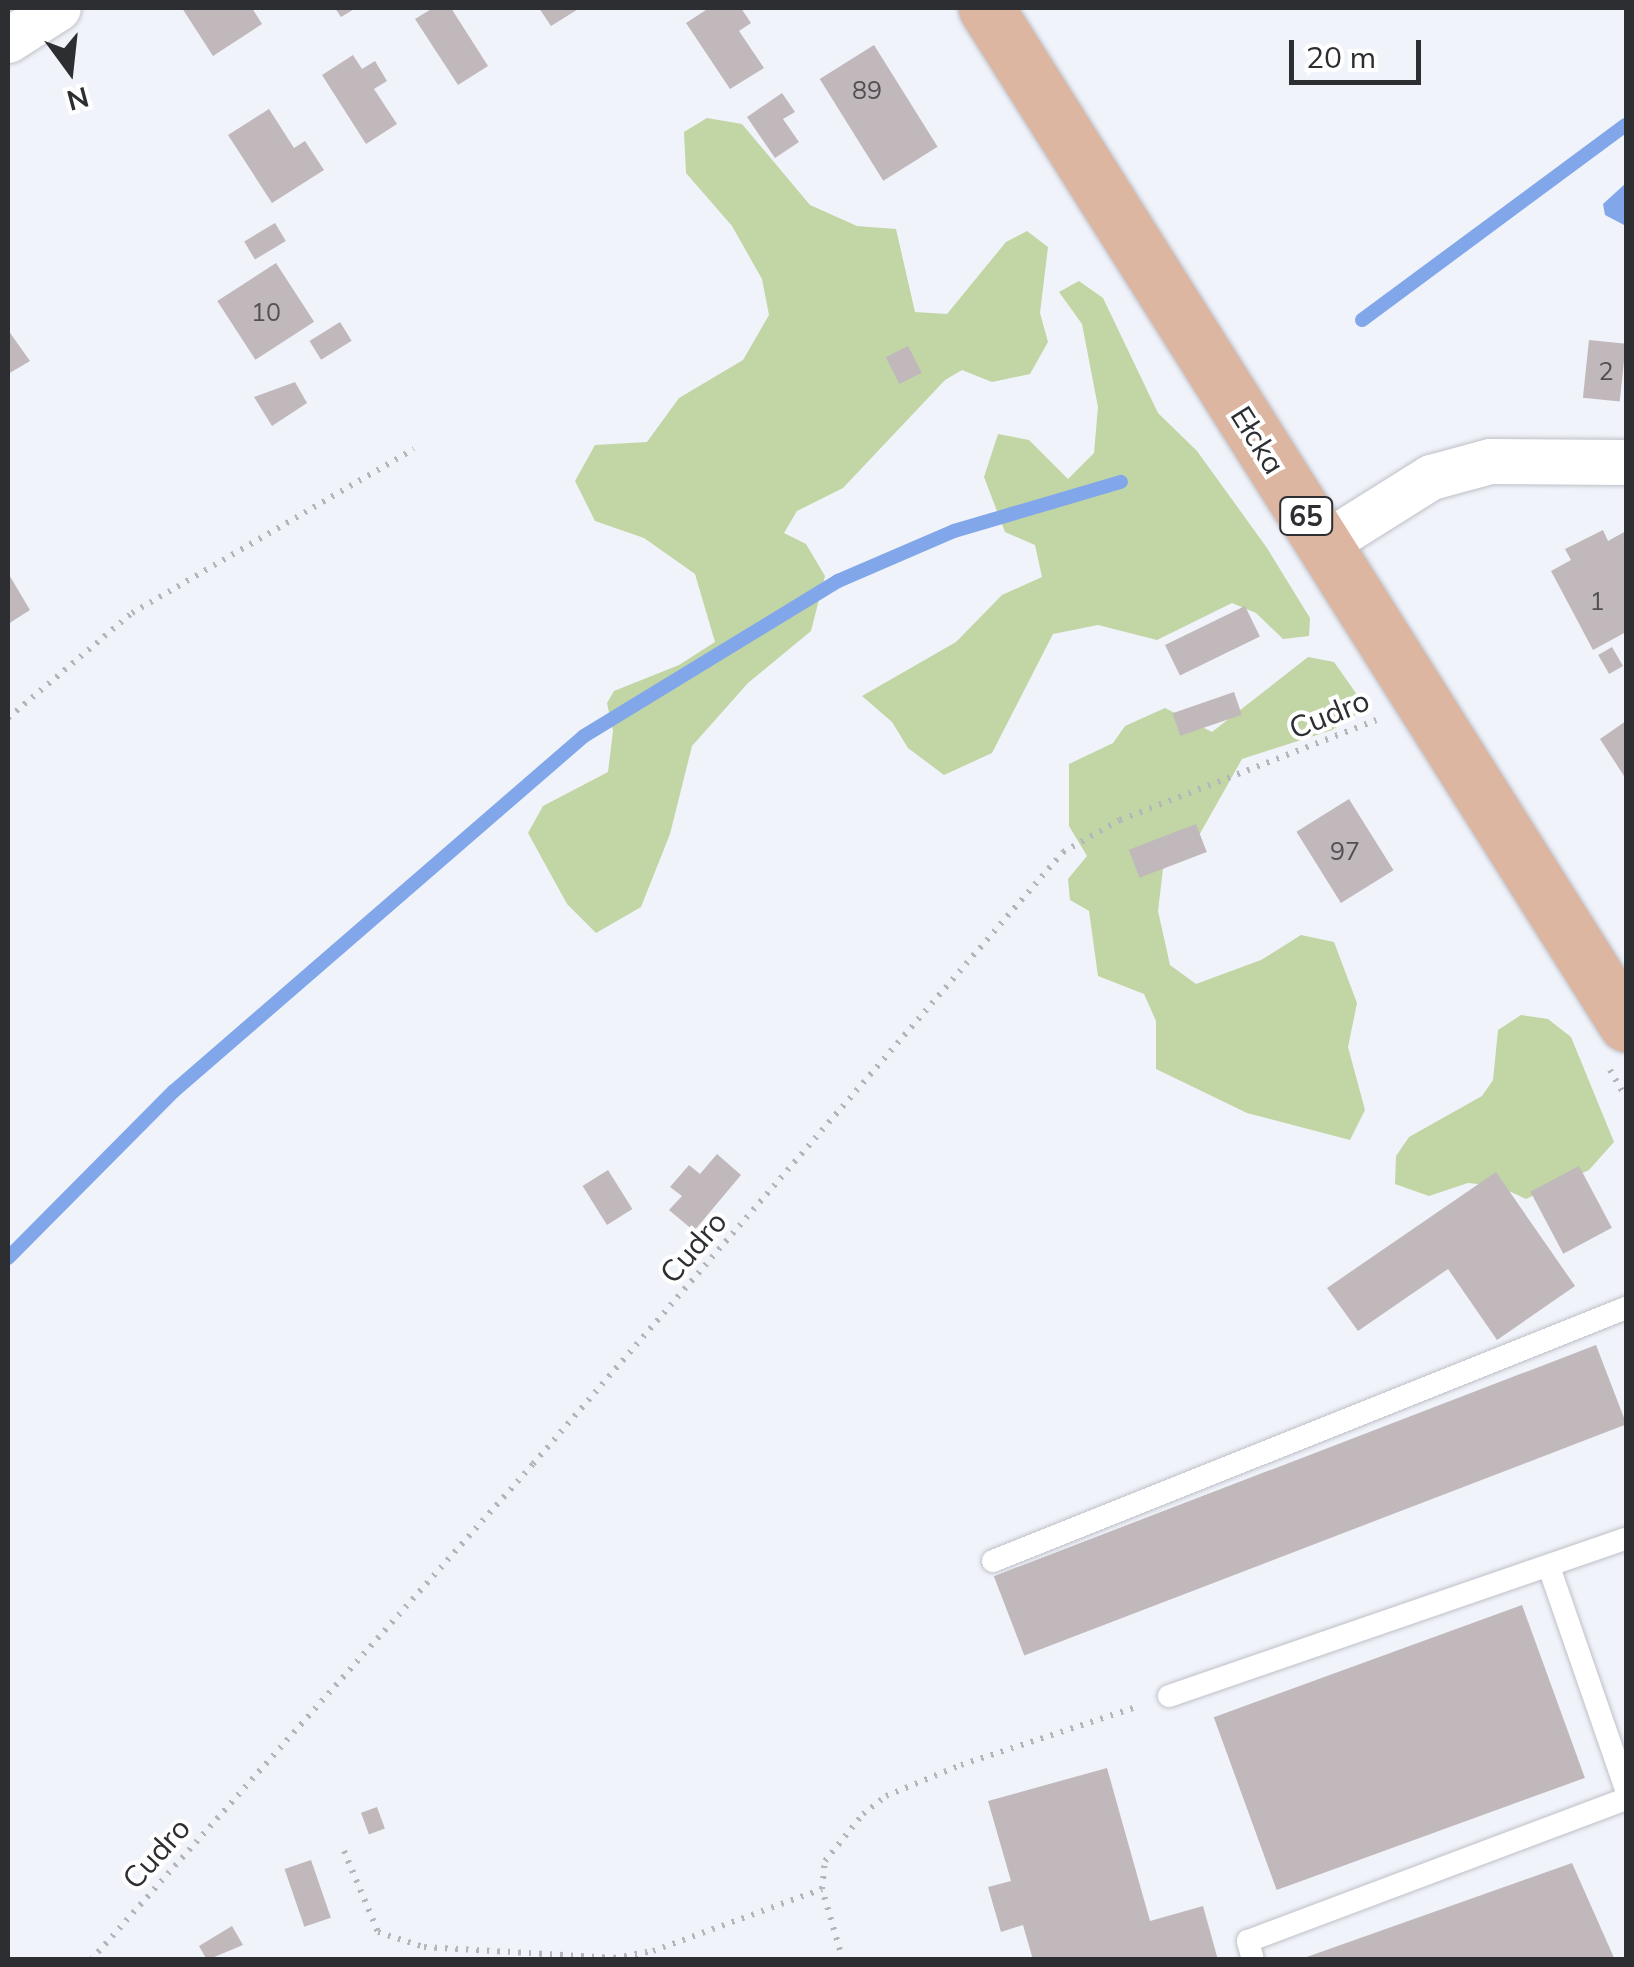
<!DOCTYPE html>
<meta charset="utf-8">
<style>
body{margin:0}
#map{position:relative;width:1634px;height:1967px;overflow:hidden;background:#f1f3fa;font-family:Mulish,sans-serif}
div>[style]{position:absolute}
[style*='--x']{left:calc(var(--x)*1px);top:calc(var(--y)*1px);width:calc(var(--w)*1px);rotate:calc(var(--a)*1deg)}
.green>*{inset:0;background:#c2d5a5}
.water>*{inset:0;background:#81a7ea}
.stream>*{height:14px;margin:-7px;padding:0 7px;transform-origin:7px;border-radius:7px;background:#81a7ea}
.building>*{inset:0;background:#c0b8bb;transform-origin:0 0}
.path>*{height:6px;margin-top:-3px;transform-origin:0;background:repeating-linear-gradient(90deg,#b5b6bc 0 2.5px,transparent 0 10.5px)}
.roads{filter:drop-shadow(0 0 2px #bec0c7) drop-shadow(0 0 2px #bec0c7)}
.lane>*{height:22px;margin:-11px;padding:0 11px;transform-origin:11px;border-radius:11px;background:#fff}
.street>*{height:45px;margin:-22.5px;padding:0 22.5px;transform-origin:22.5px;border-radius:22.5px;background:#fff}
.primary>*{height:55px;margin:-27.5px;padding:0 27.5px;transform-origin:27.5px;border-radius:27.5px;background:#ddb6a1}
span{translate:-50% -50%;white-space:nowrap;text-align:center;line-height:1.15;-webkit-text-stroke:8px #fff;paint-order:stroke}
.number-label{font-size:25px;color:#525054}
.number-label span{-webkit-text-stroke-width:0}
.shield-label span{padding:2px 8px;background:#fff;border:2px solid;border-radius:8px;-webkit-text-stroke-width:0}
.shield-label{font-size:28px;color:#2d2e31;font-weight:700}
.street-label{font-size:30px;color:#2d2e31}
.frame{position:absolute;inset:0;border:10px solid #2d2e31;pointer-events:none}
.north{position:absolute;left:20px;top:20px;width:100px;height:100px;-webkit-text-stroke:8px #fff;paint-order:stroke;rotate:165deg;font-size:28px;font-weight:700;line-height:40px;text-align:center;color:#2d2e31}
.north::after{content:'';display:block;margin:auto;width:35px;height:45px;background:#2d2e31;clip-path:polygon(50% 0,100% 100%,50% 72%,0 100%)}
.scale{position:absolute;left:1289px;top:40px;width:132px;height:45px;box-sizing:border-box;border:5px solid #2d2e31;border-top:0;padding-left:12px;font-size:30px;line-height:35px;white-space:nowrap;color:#2d2e31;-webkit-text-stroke:8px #fff;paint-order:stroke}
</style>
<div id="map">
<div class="green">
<i style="clip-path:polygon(707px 118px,742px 124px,810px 205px,857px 226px,896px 229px,915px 312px,947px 314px,1006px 242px,1027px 231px,1048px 247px,1040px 313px,1048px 342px,1030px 374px,992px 382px,962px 370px,945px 380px,843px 488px,797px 511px,784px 533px,806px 544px,825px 576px,811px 631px,748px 683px,692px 746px,670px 834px,641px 907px,596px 933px,567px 904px,528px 833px,543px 806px,608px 772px,613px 731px,607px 703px,614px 691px,679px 665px,715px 642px,695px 574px,644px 538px,595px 521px,575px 481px,595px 445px,647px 442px,679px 398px,743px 360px,769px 315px,762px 279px,732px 226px,686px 173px,684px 132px)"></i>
<i style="clip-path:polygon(1079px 281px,1103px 298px,1158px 413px,1197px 451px,1267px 548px,1310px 618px,1309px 636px,1283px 639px,1256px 613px,1232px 603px,1157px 640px,1098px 625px,1053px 634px,992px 753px,944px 775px,908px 748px,892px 722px,862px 696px,956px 642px,1002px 595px,1042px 577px,1035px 545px,1005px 532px,984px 477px,998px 434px,1029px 440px,1068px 479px,1094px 453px,1098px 407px,1082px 324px,1059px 292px)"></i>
<i style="clip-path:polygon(1308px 657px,1334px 662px,1358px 696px,1359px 713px,1332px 730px,1242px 759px,1197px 839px,1163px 869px,1158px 911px,1170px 965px,1196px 984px,1261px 960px,1301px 935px,1334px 942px,1357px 1003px,1348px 1047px,1365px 1110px,1350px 1140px,1247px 1113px,1156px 1069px,1156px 1021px,1144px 994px,1098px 976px,1089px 911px,1070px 900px,1068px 879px,1087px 856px,1069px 826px,1069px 764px,1113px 743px,1125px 726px,1165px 708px,1212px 732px)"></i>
<i style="clip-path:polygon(1521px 1015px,1548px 1019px,1571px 1037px,1614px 1142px,1589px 1170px,1526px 1199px,1498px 1186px,1468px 1183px,1429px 1196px,1395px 1184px,1396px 1156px,1409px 1137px,1482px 1096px,1493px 1080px,1498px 1030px)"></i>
</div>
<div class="water">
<i style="clip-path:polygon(1626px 183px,1626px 226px,1605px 215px,1603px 204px)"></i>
</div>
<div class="stream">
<i style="--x:1362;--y:320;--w:328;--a:-36.5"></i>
<i style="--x:8;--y:1258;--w:235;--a:-45.2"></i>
<i style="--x:174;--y:1091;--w:542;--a:-40.89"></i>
<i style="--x:584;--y:736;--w:298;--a:-31.4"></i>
<i style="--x:838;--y:581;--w:126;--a:-23.3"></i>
<i style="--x:954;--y:531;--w:174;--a:-16.4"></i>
</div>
<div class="building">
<i style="clip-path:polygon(182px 8px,252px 8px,262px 24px,213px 56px)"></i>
<i style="clip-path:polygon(335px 8px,356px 8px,341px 17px)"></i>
<i style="clip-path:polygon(433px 8px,451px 8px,488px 66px,458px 85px,415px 19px)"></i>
<i style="clip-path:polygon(539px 8px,580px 8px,551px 26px)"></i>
<i style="clip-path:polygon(709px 8px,741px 8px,751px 23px,739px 31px,764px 68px,730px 89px,686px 23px)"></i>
<i style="left:874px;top:45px;width:120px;height:64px;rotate:58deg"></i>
<i style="clip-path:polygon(353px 55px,362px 69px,375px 61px,387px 81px,374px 89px,397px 124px,366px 144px,322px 75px)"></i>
<i style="clip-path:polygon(782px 93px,795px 112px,783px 119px,799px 142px,775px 158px,747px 117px)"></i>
<i style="clip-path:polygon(269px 109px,294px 148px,305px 141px,324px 170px,272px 203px,228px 135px)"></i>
<i style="left:275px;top:223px;width:21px;height:36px;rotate:59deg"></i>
<i style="left:276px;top:263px;width:70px;height:70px;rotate:57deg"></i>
<i style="left:340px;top:322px;width:22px;height:36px;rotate:58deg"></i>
<i style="clip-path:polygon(8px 330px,30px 361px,8px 374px)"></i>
<i style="left:1589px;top:340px;width:37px;height:58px;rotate:6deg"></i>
<i style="left:908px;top:346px;width:30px;height:25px;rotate:63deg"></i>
<i style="clip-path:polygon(295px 382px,307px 403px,272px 426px,254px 397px)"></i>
<i style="clip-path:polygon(1603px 530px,1608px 541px,1626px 531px,1626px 632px,1593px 650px,1551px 571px,1571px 560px,1565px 549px)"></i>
<i style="clip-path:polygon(8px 573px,30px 610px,8px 624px)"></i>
<i style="left:1245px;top:606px;width:34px;height:89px;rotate:64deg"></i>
<i style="left:1612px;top:647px;width:22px;height:16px;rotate:60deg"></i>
<i style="left:1234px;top:692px;width:24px;height:65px;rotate:71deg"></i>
<i style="clip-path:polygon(1626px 721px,1626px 779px,1600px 739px)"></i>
<i style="left:1349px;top:799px;width:84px;height:62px;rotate:58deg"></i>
<i style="left:1196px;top:824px;width:30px;height:72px;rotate:69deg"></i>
<i style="clip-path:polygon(717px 1154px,741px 1175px,694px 1231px,669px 1210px,682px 1196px,670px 1187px,689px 1165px,700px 1174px)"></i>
<i style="left:1579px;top:1166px;width:70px;height:55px;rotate:62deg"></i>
<i style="left:608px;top:1170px;width:46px;height:30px;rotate:58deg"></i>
<i style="clip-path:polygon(1496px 1172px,1575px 1286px,1497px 1340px,1448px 1269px,1358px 1331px,1327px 1288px)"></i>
<i style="left:1596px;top:1345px;width:85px;height:645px;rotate:69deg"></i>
<i style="left:1522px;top:1605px;width:184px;height:328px;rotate:70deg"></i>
<i style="clip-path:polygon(1107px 1768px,1150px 1921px,1203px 1906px,1218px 1960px,1033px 1960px,1023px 1925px,1001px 1932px,988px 1887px,1011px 1881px,988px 1801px)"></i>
<i style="left:377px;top:1807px;width:23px;height:17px;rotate:70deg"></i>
<i style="left:311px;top:1860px;width:61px;height:28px;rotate:71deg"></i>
<i style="clip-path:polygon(1572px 1863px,1615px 1960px,1301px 1960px,1301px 1959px)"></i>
<i style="clip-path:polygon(232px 1926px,243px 1945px,207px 1960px,199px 1946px)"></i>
</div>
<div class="path">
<i style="--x:8;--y:718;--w:162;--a:-40.3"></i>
<i style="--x:132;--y:613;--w:326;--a:-30.2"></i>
<i style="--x:1610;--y:1070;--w:32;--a:60"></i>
<i style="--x:344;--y:1851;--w:88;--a:67.2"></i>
<i style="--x:378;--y:1932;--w:48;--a:18.1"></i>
<i style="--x:424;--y:1947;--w:190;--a:3.3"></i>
<i style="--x:614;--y:1958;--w:40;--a:-10"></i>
<i style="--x:653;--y:1951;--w:180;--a:-20.1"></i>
<i style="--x:91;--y:1960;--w:664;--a:-48.29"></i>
<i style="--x:533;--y:1464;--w:810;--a:-49.11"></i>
<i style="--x:1063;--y:852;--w:65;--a:-29.3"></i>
<i style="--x:1120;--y:820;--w:275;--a:-21.3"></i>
<i style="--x:843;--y:1960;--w:74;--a:-106.5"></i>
<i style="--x:822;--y:1889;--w:28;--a:-84"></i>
<i style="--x:825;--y:1861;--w:60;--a:-51"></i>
<i style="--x:863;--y:1814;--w:29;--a:-38"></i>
<i style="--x:886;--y:1796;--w:81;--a:-22.5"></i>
<i style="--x:961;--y:1765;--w:188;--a:-18.3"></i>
</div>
<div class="roads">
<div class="lane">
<i style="--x:993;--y:1561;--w:682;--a:-21.79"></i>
<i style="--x:1549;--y:1567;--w:235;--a:70.9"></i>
<i style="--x:1169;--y:1696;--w:483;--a:-19"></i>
<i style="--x:1253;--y:1960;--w:20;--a:-105"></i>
<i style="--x:1248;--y:1941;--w:404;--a:-20.6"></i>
</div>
<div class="street">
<i style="--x:8;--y:40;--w:59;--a:-32.6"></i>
<i style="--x:1324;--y:544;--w:126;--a:-32.1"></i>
<i style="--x:1431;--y:477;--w:61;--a:-15.2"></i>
<i style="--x:1490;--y:461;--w:136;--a:0.4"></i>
</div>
<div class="primary">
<i style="--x:986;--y:8;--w:1201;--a:57.79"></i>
</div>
</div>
<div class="number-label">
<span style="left:867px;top:90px">89</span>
<span style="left:266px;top:312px">10</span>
<span style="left:1606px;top:371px">2</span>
<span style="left:1597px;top:601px">1</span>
<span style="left:1345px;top:851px">97</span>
</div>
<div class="shield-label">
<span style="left:1306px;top:516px">65</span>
</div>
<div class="street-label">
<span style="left:1258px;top:440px;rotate:58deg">Ełcka</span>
<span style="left:1329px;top:714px;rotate:-22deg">Cudro</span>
<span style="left:693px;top:1247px;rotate:-49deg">Cudro</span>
<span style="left:156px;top:1853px;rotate:-48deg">Cudro</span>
</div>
<div class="frame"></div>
<div class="north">N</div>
<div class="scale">20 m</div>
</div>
